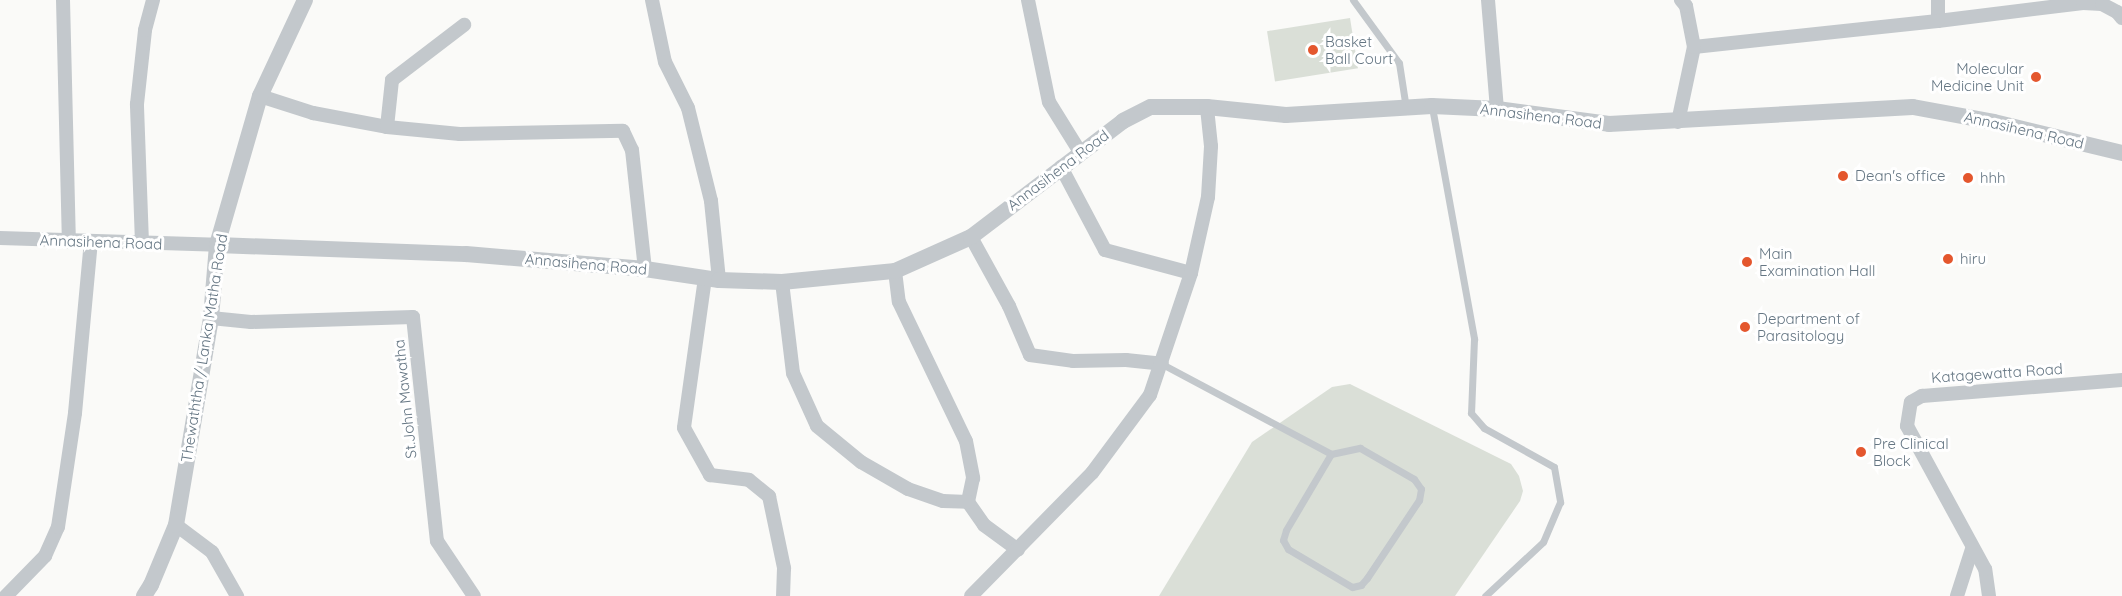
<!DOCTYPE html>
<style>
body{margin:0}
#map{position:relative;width:2122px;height:596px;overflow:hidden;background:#fafaf8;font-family:Quicksand,sans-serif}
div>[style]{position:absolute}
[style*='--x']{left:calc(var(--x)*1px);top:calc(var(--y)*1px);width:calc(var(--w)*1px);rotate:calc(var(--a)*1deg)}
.green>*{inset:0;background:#dadfd7;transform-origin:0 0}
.service>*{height:7px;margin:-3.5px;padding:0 3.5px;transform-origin:3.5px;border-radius:3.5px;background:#c3c8cc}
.minor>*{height:14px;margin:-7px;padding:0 7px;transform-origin:7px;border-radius:7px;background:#c3c8cc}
.tertiary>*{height:16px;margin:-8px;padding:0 8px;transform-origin:8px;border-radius:8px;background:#c3c8cc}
.dots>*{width:16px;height:16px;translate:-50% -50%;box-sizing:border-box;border:3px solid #fff;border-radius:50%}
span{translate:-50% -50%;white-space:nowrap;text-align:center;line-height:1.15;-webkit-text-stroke:6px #fff;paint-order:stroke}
.poi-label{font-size:15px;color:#657683}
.left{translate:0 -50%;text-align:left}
.right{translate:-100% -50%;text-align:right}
.street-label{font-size:15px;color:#657683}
</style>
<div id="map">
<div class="green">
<i style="left:1350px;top:18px;width:51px;height:84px;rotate:81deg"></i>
<i style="clip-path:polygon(1350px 384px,1511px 464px,1519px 476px,1523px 491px,1520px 501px,1455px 596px,1159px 596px,1252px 442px,1332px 387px)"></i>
</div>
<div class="service">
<i style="--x:1353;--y:0;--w:78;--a:53.9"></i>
<i style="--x:1399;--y:63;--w:46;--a:81.2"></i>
<i style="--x:1432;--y:107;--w:236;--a:79.7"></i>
<i style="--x:1474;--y:339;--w:74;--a:92.3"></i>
<i style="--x:1471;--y:413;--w:20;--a:49"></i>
<i style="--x:1484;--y:428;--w:80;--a:29.1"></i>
<i style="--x:1554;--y:467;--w:36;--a:80"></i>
<i style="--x:1560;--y:502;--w:43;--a:113"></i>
<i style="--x:1543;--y:542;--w:79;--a:137"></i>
<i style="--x:1162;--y:364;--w:191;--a:28"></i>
<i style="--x:1331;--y:454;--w:30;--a:-12"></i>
<i style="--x:1360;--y:448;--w:62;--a:29.9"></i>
<i style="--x:1414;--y:479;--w:12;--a:55"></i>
<i style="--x:1421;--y:489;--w:11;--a:100"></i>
<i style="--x:1419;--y:500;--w:94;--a:123.7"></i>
<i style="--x:1367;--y:578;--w:9;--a:131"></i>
<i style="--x:1361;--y:585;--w:9;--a:167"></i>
<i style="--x:1352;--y:587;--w:74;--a:-149.3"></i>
<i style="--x:1288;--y:549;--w:10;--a:-119"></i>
<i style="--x:1283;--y:540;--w:10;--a:-73"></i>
<i style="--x:1286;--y:530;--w:88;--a:-59.4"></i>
</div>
<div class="minor">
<i style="--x:63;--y:0;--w:242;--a:88.6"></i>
<i style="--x:652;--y:0;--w:63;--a:78.2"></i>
<i style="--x:665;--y:62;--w:51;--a:63.4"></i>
<i style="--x:688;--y:108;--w:96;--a:76.1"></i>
<i style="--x:711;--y:201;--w:79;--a:84.2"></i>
<i style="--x:1028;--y:0;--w:104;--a:78.4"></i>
<i style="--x:1049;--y:102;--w:59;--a:58.2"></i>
<i style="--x:1488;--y:0;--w:109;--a:85.3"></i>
<i style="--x:1938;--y:0;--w:21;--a:90"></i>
<i style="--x:1938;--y:21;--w:146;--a:-7.1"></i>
<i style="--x:2083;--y:3;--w:19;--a:3"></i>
<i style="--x:2102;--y:4;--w:17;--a:28"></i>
<i style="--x:2117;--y:12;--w:8;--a:50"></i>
<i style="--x:1694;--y:47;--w:245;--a:-6.1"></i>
<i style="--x:260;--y:96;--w:56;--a:17.8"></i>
<i style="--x:313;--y:113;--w:75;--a:10.7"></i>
<i style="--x:387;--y:127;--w:73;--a:5.5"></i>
<i style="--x:460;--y:134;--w:163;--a:-1.1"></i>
<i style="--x:623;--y:131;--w:21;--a:65"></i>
<i style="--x:632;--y:150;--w:120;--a:83.8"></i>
<i style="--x:1678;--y:122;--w:77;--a:-78"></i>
<i style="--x:1694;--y:47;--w:42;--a:-101"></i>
<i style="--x:1686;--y:6;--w:8;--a:-130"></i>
<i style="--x:387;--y:127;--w:47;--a:-83.9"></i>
<i style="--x:392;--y:80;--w:91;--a:-37.4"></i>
<i style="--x:1061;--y:167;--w:94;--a:62.1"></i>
<i style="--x:1105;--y:250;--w:89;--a:15"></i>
<i style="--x:971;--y:237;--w:79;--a:61.2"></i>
<i style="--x:1009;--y:306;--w:53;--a:66.8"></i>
<i style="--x:1030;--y:355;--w:43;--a:7.9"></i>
<i style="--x:1073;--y:361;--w:53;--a:-1.1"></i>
<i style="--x:1126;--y:360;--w:36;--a:6"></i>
<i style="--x:0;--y:238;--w:217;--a:1.8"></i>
<i style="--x:142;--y:243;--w:139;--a:-92.1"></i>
<i style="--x:137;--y:104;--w:74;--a:-83.8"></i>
<i style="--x:145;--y:30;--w:31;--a:-75"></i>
<i style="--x:895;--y:271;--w:31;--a:83"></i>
<i style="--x:899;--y:302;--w:154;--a:64.3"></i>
<i style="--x:966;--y:441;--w:38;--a:79"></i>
<i style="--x:973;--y:478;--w:25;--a:102"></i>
<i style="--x:968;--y:502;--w:28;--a:55"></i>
<i style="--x:984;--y:525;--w:42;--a:36.3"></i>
<i style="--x:705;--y:278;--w:151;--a:98"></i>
<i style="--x:684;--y:428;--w:54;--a:61"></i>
<i style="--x:710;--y:475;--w:39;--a:7"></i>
<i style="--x:749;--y:480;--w:26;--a:39"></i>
<i style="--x:769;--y:496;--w:74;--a:78.2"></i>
<i style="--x:784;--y:568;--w:28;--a:92"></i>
<i style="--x:782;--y:282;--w:92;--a:83.1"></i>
<i style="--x:793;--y:373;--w:58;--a:65.6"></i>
<i style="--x:817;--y:426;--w:57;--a:39.3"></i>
<i style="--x:861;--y:462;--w:54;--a:29.9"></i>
<i style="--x:908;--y:489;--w:37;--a:19"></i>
<i style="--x:943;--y:501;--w:25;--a:2"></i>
<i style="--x:211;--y:318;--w:40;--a:5.7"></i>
<i style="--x:251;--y:322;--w:162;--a:-1.8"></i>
<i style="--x:413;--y:317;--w:225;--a:83.9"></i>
<i style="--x:437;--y:541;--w:66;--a:56.1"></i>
<i style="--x:176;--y:525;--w:45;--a:36.9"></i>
<i style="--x:212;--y:552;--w:51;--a:60.4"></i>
<i style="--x:6;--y:596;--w:56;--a:-45.7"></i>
<i style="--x:45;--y:556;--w:32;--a:-66"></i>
<i style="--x:58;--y:527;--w:115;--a:-81.5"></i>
<i style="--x:75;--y:413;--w:172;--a:-84.7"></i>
<i style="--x:971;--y:596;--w:173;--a:-45.5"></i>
<i style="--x:1092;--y:473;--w:97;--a:-53.4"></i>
<i style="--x:1150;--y:395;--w:129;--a:-71.4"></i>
<i style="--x:1191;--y:273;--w:78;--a:-77.4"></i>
<i style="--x:1208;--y:197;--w:51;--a:-86.6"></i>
<i style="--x:1211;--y:146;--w:39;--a:-96"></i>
<i style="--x:1957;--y:596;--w:49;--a:-72.3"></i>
<i style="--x:1989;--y:596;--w:27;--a:-98"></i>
<i style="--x:1985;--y:569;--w:163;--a:-118.6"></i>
<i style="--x:1907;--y:426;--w:24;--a:-81"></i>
<i style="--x:1911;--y:402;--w:13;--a:-29"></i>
<i style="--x:1922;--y:396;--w:201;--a:-4.6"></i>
</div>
<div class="tertiary">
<i style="--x:217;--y:245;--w:249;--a:2.1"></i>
<i style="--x:466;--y:254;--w:180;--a:4.8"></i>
<i style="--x:645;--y:269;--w:75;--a:8.5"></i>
<i style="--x:719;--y:280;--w:63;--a:1.8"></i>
<i style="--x:782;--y:282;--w:114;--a:-5.6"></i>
<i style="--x:895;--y:271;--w:83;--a:-24.1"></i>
<i style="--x:971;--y:237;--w:191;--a:-37.3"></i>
<i style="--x:1123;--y:121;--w:31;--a:-27"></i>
<i style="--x:1151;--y:107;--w:56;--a:0"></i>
<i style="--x:1207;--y:107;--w:79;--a:5.8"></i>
<i style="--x:1286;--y:115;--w:146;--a:-3.5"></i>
<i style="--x:1432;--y:106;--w:65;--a:2.6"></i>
<i style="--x:1497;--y:109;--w:113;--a:7.6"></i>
<i style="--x:1609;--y:124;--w:304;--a:-3.2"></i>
<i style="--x:1913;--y:107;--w:82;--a:10.5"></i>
<i style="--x:1994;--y:122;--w:132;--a:13.6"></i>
<i style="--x:144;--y:596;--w:13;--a:-58"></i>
<i style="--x:151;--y:585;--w:65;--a:-67.4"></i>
<i style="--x:176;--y:525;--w:210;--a:-80.4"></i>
<i style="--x:211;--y:318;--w:73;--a:-85.3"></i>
<i style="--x:217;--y:245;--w:155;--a:-73.9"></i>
<i style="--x:260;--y:96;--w:106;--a:-64.9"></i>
</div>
<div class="dots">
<i style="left:1313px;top:50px;background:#e4572e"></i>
<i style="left:2036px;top:77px;background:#e4572e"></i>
<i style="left:1843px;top:176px;background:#e4572e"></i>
<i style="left:1968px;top:178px;background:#e4572e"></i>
<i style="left:1948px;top:259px;background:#e4572e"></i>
<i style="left:1747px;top:262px;background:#e4572e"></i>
<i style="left:1745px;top:327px;background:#e4572e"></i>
<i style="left:1861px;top:452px;background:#e4572e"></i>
</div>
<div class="poi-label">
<span class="left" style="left:1325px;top:50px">Basket<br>Ball Court</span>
<span class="right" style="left:2024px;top:77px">Molecular<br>Medicine Unit</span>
<span class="left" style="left:1855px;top:176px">Dean's office</span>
<span class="left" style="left:1980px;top:178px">hhh</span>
<span class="left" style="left:1759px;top:262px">Main<br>Examination Hall</span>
<span class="left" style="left:1960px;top:259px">hiru</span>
<span class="left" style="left:1757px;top:327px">Department of<br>Parasitology</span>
<span class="left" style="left:1873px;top:452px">Pre Clinical<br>Block</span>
</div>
<div class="street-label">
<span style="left:1541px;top:116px;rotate:7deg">Annasihena Road</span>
<span style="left:2024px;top:130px;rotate:13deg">Annasihena Road</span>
<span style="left:1058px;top:170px;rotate:-37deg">Annasihena Road</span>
<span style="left:101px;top:242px;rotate:2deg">Annasihena Road</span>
<span style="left:586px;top:264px;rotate:5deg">Annasihena Road</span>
<span style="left:204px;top:348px;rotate:-81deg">Thewaththa / Lanka Matha Road</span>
<span style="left:1997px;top:373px;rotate:-4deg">Katagewatta Road</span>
<span style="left:405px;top:399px;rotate:-96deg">St.John Mawatha</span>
</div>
</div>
